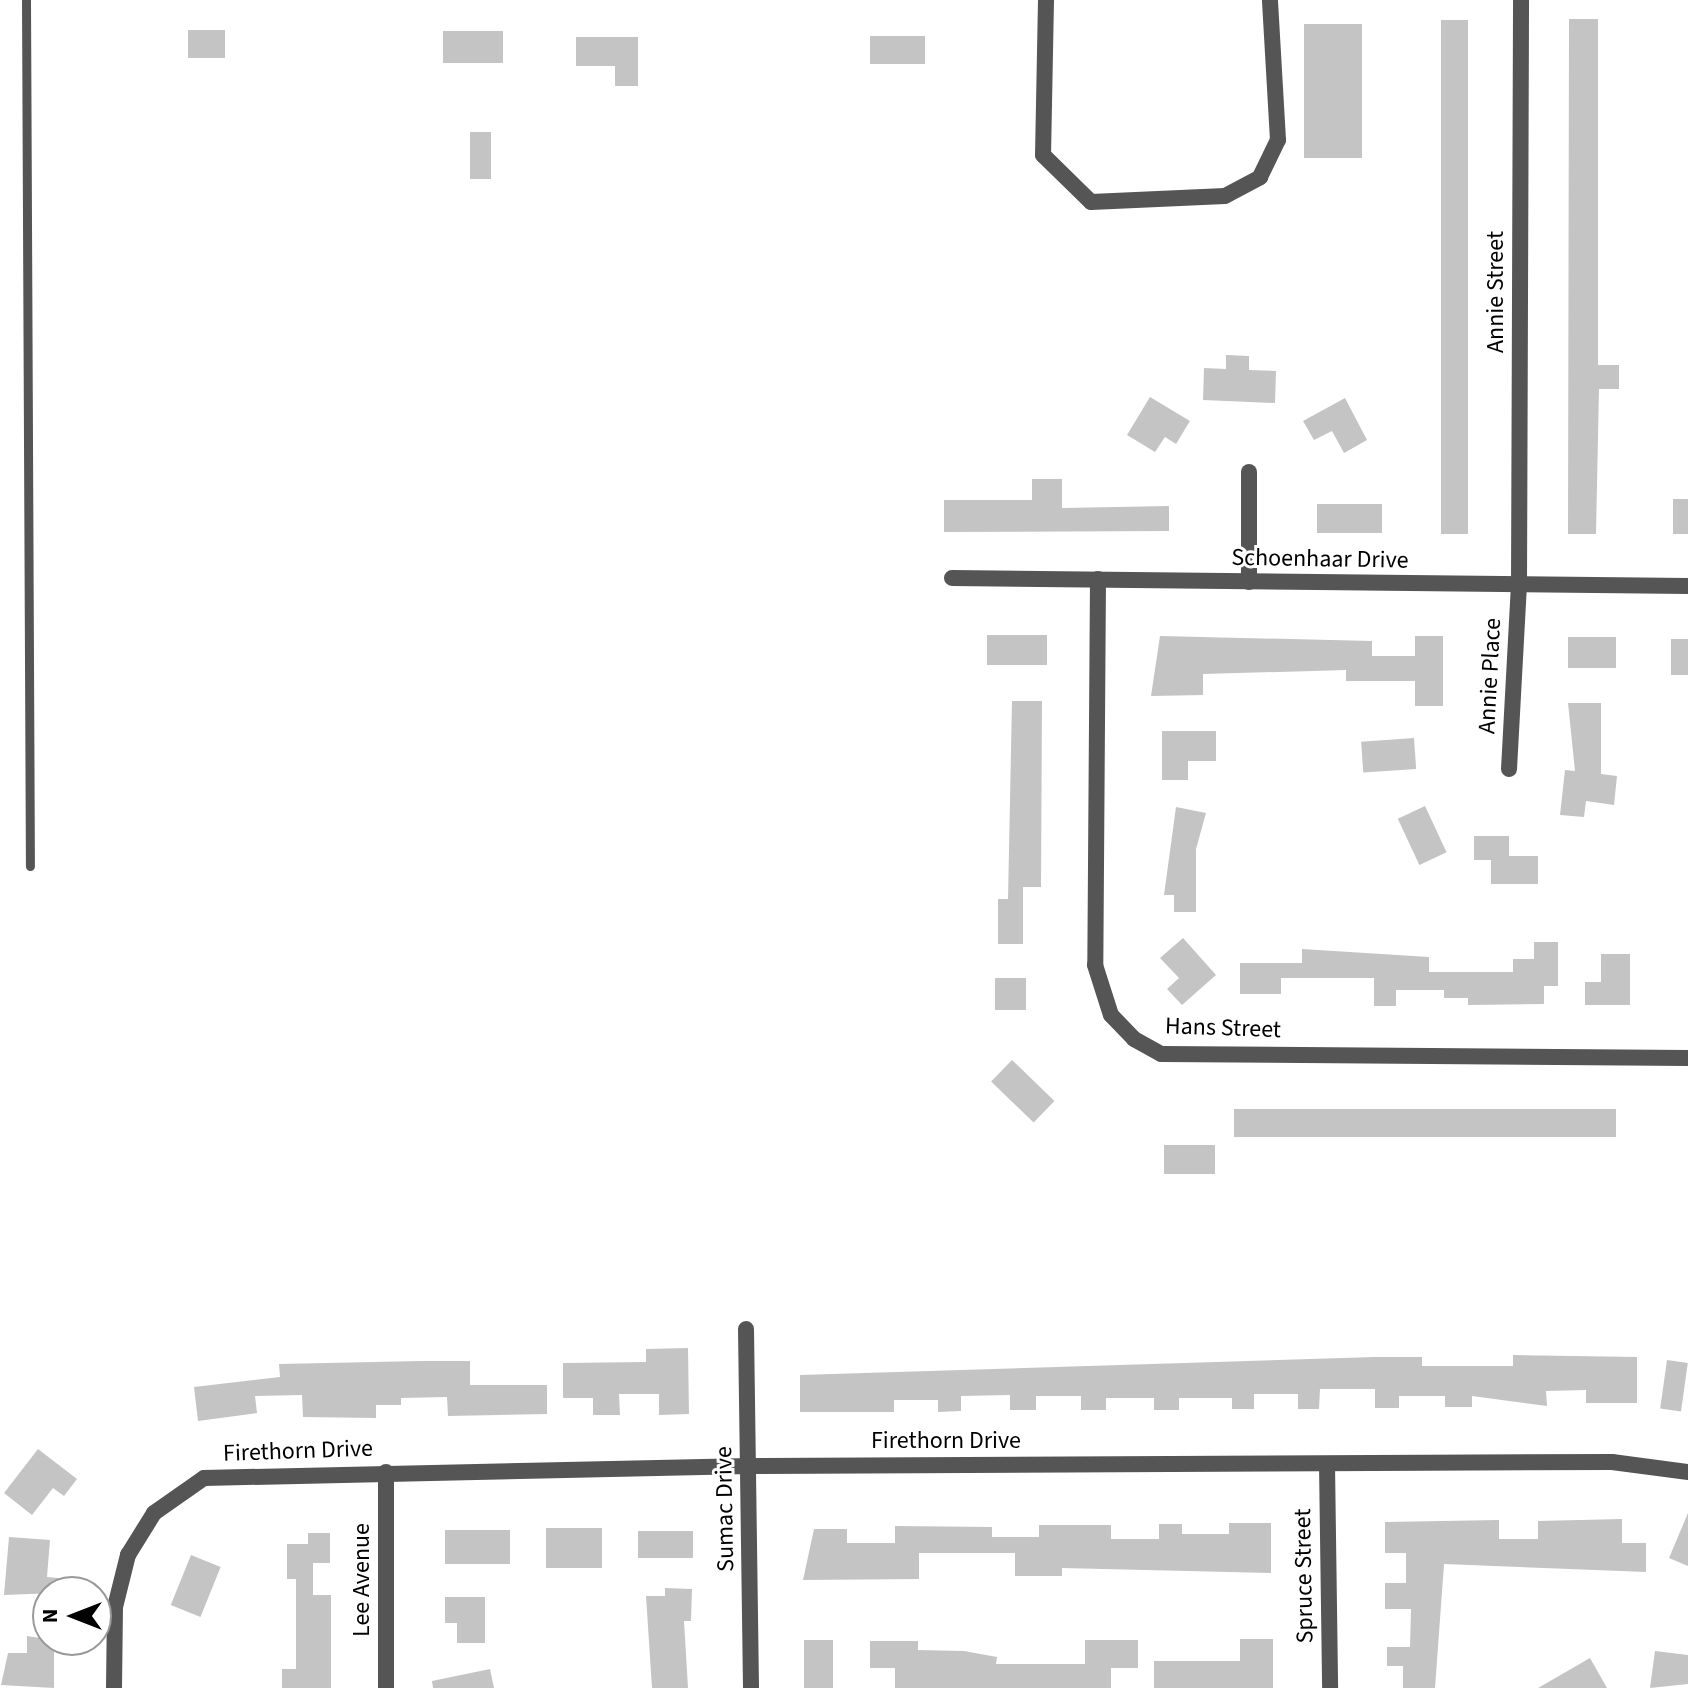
<!DOCTYPE html>
<style>
body{margin:0}
#map{position:relative;width:1688px;height:1688px;overflow:hidden;background:#fff;font-family:"Source Sans 3",sans-serif}
div>[style]{position:absolute}
[style*='--x']{left:calc(var(--x)*1px);top:calc(var(--y)*1px);width:calc(var(--w)*1px);rotate:calc(var(--a)*1deg)}
.building>*{inset:0;background:#c4c4c4;transform-origin:0 0}
.lane>*{height:9px;margin:-4.5px;padding:0 4.5px;transform-origin:4.5px;border-radius:4.5px;background:#555}
.street>*{height:16px;margin:-8px;padding:0 8px;transform-origin:8px;border-radius:8px;background:#555}
span{translate:-50% -50%;white-space:nowrap;text-align:center;line-height:1.15;-webkit-text-stroke:6px #fff;paint-order:stroke}
.street-label{font-size:24px;color:#000}
.north{position:absolute;left:32px;top:1576px;width:80px;height:80px;box-sizing:border-box;background:#fff;border:2px solid #999;border-radius:50%;rotate:270deg;font-size:22px;font-weight:700;line-height:32px;text-align:center;color:#000}
.north::after{content:'';display:block;margin:auto;width:28px;height:36px;background:#000;clip-path:polygon(50% 0,100% 100%,50% 72%,0 100%)}
</style>
<div id="map">
<div class="building">
<i style="clip-path:polygon(1569px 19px,1598px 19px,1598px 365px,1619px 365px,1619px 389px,1599px 389px,1596px 534px,1568px 534px)"></i>
<i style="left:1441px;top:20px;width:27px;height:514px"></i>
<i style="left:1304px;top:24px;width:58px;height:134px"></i>
<i style="left:188px;top:30px;width:37px;height:28px"></i>
<i style="left:443px;top:31px;width:60px;height:32px"></i>
<i style="left:870px;top:36px;width:55px;height:28px"></i>
<i style="clip-path:polygon(576px 37px,638px 37px,638px 86px,615px 86px,615px 66px,576px 66px)"></i>
<i style="left:470px;top:132px;width:21px;height:47px"></i>
<i style="clip-path:polygon(1226px 355px,1249px 356px,1249px 370px,1276px 371px,1275px 403px,1203px 400px,1204px 368px,1226px 369px)"></i>
<i style="clip-path:polygon(1150px 397px,1190px 421px,1176px 444px,1165px 437px,1155px 452px,1127px 435px)"></i>
<i style="clip-path:polygon(1345px 398px,1367px 440px,1344px 453px,1332px 431px,1314px 440px,1303px 421px)"></i>
<i style="clip-path:polygon(1032px 479px,1062px 479px,1062px 508px,1169px 506px,1169px 531px,944px 532px,944px 500px,1032px 500px)"></i>
<i style="left:1673px;top:499px;width:15px;height:35px"></i>
<i style="left:1317px;top:504px;width:65px;height:29px"></i>
<i style="left:987px;top:635px;width:60px;height:30px"></i>
<i style="clip-path:polygon(1160px 636px,1372px 641px,1372px 656px,1415px 656px,1415px 636px,1443px 636px,1443px 706px,1415px 706px,1415px 681px,1346px 681px,1346px 670px,1203px 674px,1203px 695px,1151px 696px)"></i>
<i style="left:1568px;top:637px;width:48px;height:31px"></i>
<i style="left:1671px;top:639px;width:17px;height:36px"></i>
<i style="clip-path:polygon(1012px 701px,1042px 701px,1041px 887px,1023px 887px,1023px 944px,998px 944px,998px 899px,1008px 899px)"></i>
<i style="clip-path:polygon(1568px 703px,1601px 703px,1601px 774px,1617px 776px,1614px 805px,1586px 801px,1584px 817px,1560px 815px,1565px 770px,1575px 771px)"></i>
<i style="clip-path:polygon(1162px 731px,1216px 731px,1216px 761px,1188px 761px,1188px 780px,1162px 780px)"></i>
<i style="left:1414px;top:738px;width:31px;height:53px;rotate:86deg"></i>
<i style="left:1425px;top:806px;width:51px;height:30px;rotate:65deg"></i>
<i style="clip-path:polygon(1176px 807px,1206px 813px,1196px 849px,1196px 912px,1174px 912px,1174px 895px,1164px 895px)"></i>
<i style="clip-path:polygon(1474px 836px,1509px 836px,1509px 856px,1538px 856px,1538px 884px,1491px 884px,1491px 860px,1474px 860px)"></i>
<i style="clip-path:polygon(1183px 938px,1216px 975px,1182px 1005px,1167px 989px,1179px 978px,1160px 958px)"></i>
<i style="clip-path:polygon(1534px 942px,1558px 942px,1558px 986px,1544px 986px,1544px 1004px,1468px 1005px,1468px 998px,1444px 998px,1444px 990px,1396px 990px,1396px 1006px,1374px 1006px,1374px 978px,1281px 978px,1281px 994px,1240px 994px,1240px 963px,1302px 963px,1302px 949px,1429px 957px,1429px 972px,1513px 972px,1513px 959px,1534px 959px)"></i>
<i style="clip-path:polygon(1601px 954px,1630px 954px,1630px 1005px,1585px 1005px,1585px 982px,1601px 982px)"></i>
<i style="left:995px;top:978px;width:31px;height:32px"></i>
<i style="left:1012px;top:1060px;width:59px;height:30px;rotate:44deg"></i>
<i style="left:1616px;top:1109px;width:28px;height:382px;rotate:90deg"></i>
<i style="left:1164px;top:1145px;width:51px;height:29px"></i>
<i style="clip-path:polygon(688px 1348px,689px 1414px,659px 1415px,659px 1394px,619px 1394px,620px 1415px,593px 1415px,593px 1398px,563px 1398px,563px 1363px,646px 1362px,646px 1349px)"></i>
<i style="clip-path:polygon(1513px 1355px,1637px 1357px,1637px 1403px,1586px 1403px,1586px 1390px,1546px 1391px,1547px 1406px,1472px 1396px,1472px 1407px,1445px 1407px,1445px 1396px,1399px 1396px,1399px 1408px,1375px 1408px,1375px 1389px,1320px 1389px,1319px 1409px,1298px 1409px,1298px 1394px,1254px 1394px,1254px 1409px,1232px 1409px,1232px 1398px,1179px 1398px,1179px 1410px,1154px 1410px,1154px 1398px,1106px 1398px,1106px 1410px,1081px 1410px,1081px 1396px,1036px 1396px,1036px 1410px,1010px 1410px,1010px 1395px,961px 1396px,961px 1411px,938px 1412px,938px 1400px,894px 1400px,894px 1412px,800px 1412px,800px 1375px,1375px 1357px,1422px 1357px,1422px 1366px,1513px 1366px)"></i>
<i style="left:1667px;top:1360px;width:21px;height:49px;rotate:8deg"></i>
<i style="clip-path:polygon(421px 1361px,470px 1361px,470px 1385px,547px 1385px,547px 1414px,448px 1416px,447px 1397px,401px 1398px,401px 1405px,376px 1405px,376px 1418px,303px 1417px,302px 1395px,255px 1396px,257px 1413px,198px 1421px,194px 1387px,280px 1377px,279px 1364px)"></i>
<i style="clip-path:polygon(38px 1449px,77px 1479px,64px 1496px,53px 1488px,32px 1515px,4px 1493px)"></i>
<i style="clip-path:polygon(1688px 1513px,1688px 1566px,1669px 1558px)"></i>
<i style="clip-path:polygon(1622px 1519px,1622px 1543px,1646px 1543px,1646px 1572px,1444px 1564px,1435px 1688px,1403px 1688px,1403px 1666px,1387px 1666px,1387px 1647px,1410px 1647px,1411px 1609px,1385px 1609px,1385px 1583px,1406px 1583px,1406px 1553px,1385px 1553px,1385px 1522px,1499px 1520px,1499px 1539px,1538px 1539px,1538px 1521px)"></i>
<i style="clip-path:polygon(1229px 1523px,1271px 1523px,1271px 1573px,1062px 1568px,1062px 1576px,1015px 1576px,1015px 1553px,919px 1553px,919px 1579px,803px 1580px,814px 1529px,847px 1529px,847px 1543px,895px 1543px,895px 1526px,992px 1527px,992px 1537px,1039px 1537px,1039px 1525px,1111px 1525px,1111px 1539px,1159px 1539px,1159px 1524px,1182px 1524px,1182px 1534px,1229px 1534px)"></i>
<i style="left:546px;top:1528px;width:56px;height:40px"></i>
<i style="left:445px;top:1530px;width:65px;height:34px"></i>
<i style="left:638px;top:1531px;width:55px;height:27px"></i>
<i style="clip-path:polygon(308px 1533px,330px 1533px,330px 1563px,313px 1563px,313px 1595px,331px 1595px,331px 1688px,282px 1688px,282px 1669px,296px 1669px,296px 1579px,287px 1579px,287px 1544px,308px 1544px)"></i>
<i style="clip-path:polygon(9px 1537px,50px 1540px,47px 1577px,82px 1580px,82px 1592px,4px 1595px)"></i>
<i style="left:191px;top:1555px;width:32px;height:54px;rotate:22deg"></i>
<i style="clip-path:polygon(665px 1588px,692px 1589px,691px 1621px,684px 1621px,688px 1688px,652px 1688px,646px 1596px,665px 1596px)"></i>
<i style="clip-path:polygon(445px 1597px,485px 1597px,485px 1643px,457px 1643px,457px 1623px,445px 1623px)"></i>
<i style="clip-path:polygon(27px 1636px,54px 1640px,54px 1688px,1px 1685px,8px 1653px,27px 1653px)"></i>
<i style="clip-path:polygon(1240px 1639px,1273px 1639px,1273px 1688px,1154px 1688px,1154px 1661px,1240px 1661px)"></i>
<i style="left:804px;top:1640px;width:29px;height:48px"></i>
<i style="clip-path:polygon(1085px 1640px,1138px 1640px,1138px 1668px,1111px 1668px,1111px 1688px,895px 1688px,895px 1668px,870px 1668px,870px 1641px,918px 1641px,918px 1650px,964px 1651px,997px 1657px,996px 1664px,1085px 1664px)"></i>
<i style="clip-path:polygon(1655px 1651px,1688px 1655px,1688px 1684px,1650px 1688px)"></i>
<i style="clip-path:polygon(1590px 1658px,1607px 1688px,1538px 1688px)"></i>
<i style="clip-path:polygon(490px 1669px,494px 1688px,433px 1688px,432px 1681px)"></i>
</div>
<div class="lane">
<i style="--x:26;--y:0;--w:866;--a:89.74"></i>
</div>
<div class="street">
<i style="--x:1046;--y:0;--w:155;--a:91.1"></i>
<i style="--x:1043;--y:155;--w:67;--a:44.4"></i>
<i style="--x:1091;--y:202;--w:134;--a:-2.6"></i>
<i style="--x:1225;--y:196;--w:40;--a:-28"></i>
<i style="--x:1260;--y:177;--w:41;--a:-64.1"></i>
<i style="--x:1278;--y:140;--w:140;--a:-93.3"></i>
<i style="--x:1249;--y:472;--w:110;--a:90"></i>
<i style="--x:952;--y:578;--w:736;--a:0.62"></i>
<i style="--x:1098;--y:579;--w:386;--a:90.4"></i>
<i style="--x:1095;--y:965;--w:52;--a:72.3"></i>
<i style="--x:1111;--y:1015;--w:33;--a:46"></i>
<i style="--x:1134;--y:1039;--w:31;--a:29"></i>
<i style="--x:1161;--y:1054;--w:527;--a:0.43"></i>
<i style="--x:1509;--y:769;--w:184;--a:-86.9"></i>
<i style="--x:1519;--y:585;--w:585;--a:-89.8"></i>
<i style="--x:746;--y:1329;--w:359;--a:89.2"></i>
<i style="--x:1327;--y:1464;--w:224;--a:89.2"></i>
<i style="--x:114;--y:1688;--w:81;--a:-89.3"></i>
<i style="--x:115;--y:1607;--w:54;--a:-76"></i>
<i style="--x:128;--y:1555;--w:49;--a:-58.2"></i>
<i style="--x:154;--y:1513;--w:61;--a:-35"></i>
<i style="--x:204;--y:1478;--w:545;--a:-1.26"></i>
<i style="--x:749;--y:1466;--w:863;--a:-0.27"></i>
<i style="--x:1612;--y:1462;--w:77;--a:7.5"></i>
<i style="--x:386;--y:1688;--w:216;--a:-90"></i>
</div>
<div class="street-label">
<span style="left:1496px;top:292px;rotate:-90deg">Annie Street</span>
<span style="left:1320px;top:559px;rotate:1deg">Schoenhaar Drive</span>
<span style="left:1490px;top:676px;rotate:-87deg">Annie Place</span>
<span style="left:1223px;top:1028px;rotate:2deg">Hans Street</span>
<span style="left:946px;top:1441px">Firethorn Drive</span>
<span style="left:298px;top:1451px;rotate:-2deg">Firethorn Drive</span>
<span style="left:725px;top:1509px;rotate:-91deg">Sumac Drive</span>
<span style="left:1304px;top:1576px;rotate:-91deg">Spruce Street</span>
<span style="left:362px;top:1580px;rotate:-90deg">Lee Avenue</span>
</div>
<div class="north">N</div>
</div>
